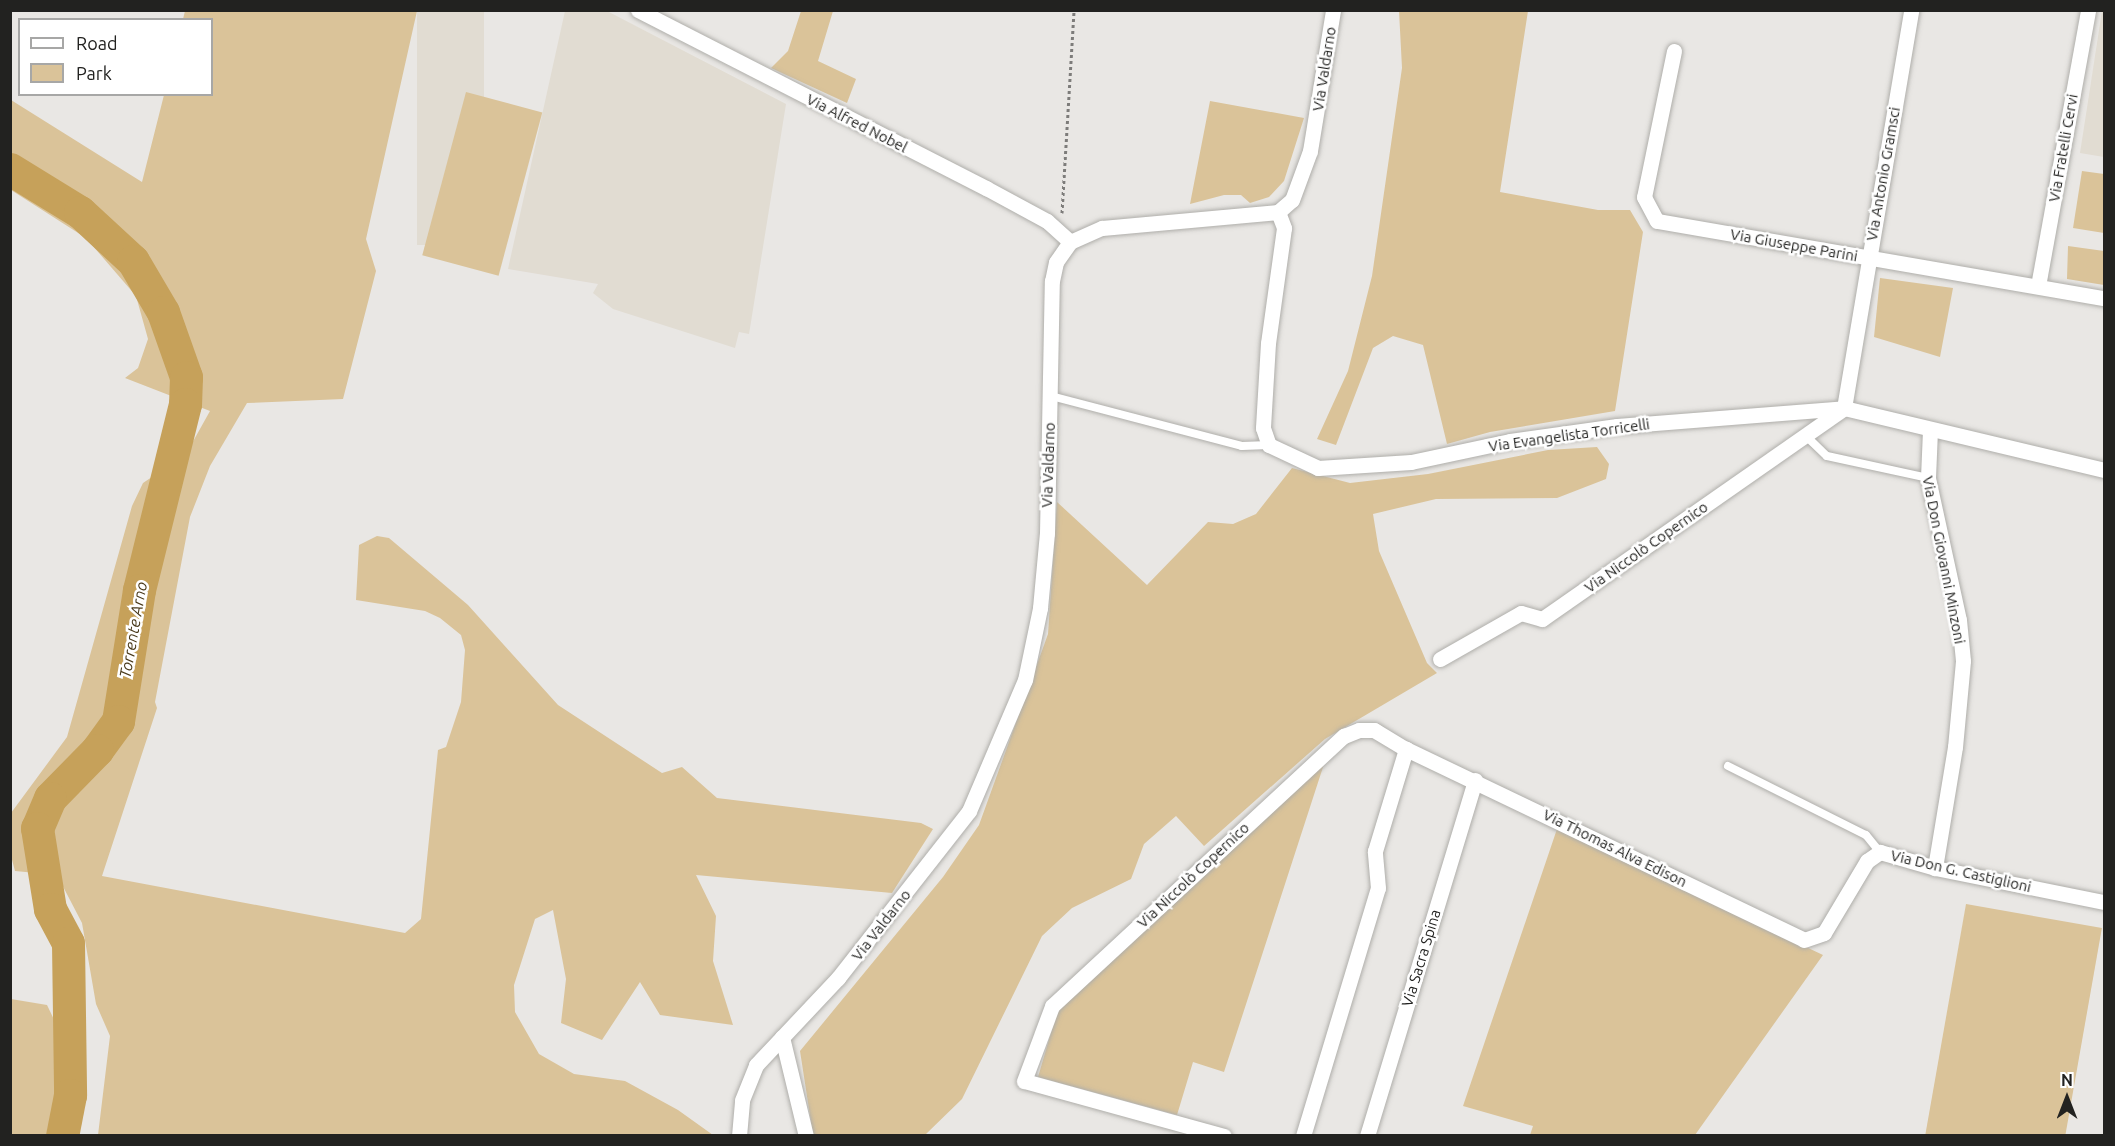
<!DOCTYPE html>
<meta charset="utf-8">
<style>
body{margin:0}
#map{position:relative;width:2115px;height:1146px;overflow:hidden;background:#e9e7e4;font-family:Ubuntu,sans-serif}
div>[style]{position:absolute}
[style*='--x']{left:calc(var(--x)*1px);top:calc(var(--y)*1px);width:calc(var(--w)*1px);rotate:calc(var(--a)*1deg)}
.built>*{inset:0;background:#e1dcd2;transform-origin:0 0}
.green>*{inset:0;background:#dac399;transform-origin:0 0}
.river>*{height:33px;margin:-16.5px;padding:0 16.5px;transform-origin:16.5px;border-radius:16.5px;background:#c6a15a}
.path>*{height:3px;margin-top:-1.5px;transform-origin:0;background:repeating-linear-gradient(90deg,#7d7c7a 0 3px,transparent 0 6px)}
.roads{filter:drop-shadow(0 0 2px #afaeaa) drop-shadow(0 0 2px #afaeaa)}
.service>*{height:8px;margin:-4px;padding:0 4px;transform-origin:4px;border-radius:4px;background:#fff}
.minor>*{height:15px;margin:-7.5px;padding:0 7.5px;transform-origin:7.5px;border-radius:7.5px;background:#fff}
span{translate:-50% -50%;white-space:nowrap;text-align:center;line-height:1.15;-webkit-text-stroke:5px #fff;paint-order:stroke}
.street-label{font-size:15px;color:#222220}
.water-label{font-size:16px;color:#483819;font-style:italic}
.frame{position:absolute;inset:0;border:12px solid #222220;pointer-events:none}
.legend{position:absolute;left:18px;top:18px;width:195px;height:78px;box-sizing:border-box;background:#fff;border:2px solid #a7a7a6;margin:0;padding:8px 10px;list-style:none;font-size:18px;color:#222220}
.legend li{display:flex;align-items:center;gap:12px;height:30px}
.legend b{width:30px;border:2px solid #a7a7a6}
.north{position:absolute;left:2037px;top:1068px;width:60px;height:60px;-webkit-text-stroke:4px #fff;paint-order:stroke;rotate:0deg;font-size:16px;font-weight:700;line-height:24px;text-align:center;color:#222220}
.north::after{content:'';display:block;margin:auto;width:21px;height:27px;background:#222220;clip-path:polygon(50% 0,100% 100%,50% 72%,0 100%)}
</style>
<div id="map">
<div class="built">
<i style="left:417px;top:11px;width:67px;height:234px"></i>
<i style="clip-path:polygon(565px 11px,607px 11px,786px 104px,750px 328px,749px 334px,739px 332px,735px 348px,613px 309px,593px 293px,598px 284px,508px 269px)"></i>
<i style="clip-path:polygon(2102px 11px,2104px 11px,2104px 157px,2080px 153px)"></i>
</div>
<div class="green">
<i style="clip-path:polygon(185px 11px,417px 11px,366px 239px,376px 271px,343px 399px,247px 403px,210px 466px,190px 517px,155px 702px,157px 708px,102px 876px,405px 933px,421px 919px,438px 750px,446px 747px,461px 702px,465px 650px,461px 635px,440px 618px,425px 611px,356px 600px,359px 545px,377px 536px,389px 538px,468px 605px,558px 705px,662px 773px,682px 767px,717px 798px,921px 823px,933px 829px,892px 893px,696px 875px,716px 916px,713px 961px,733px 1025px,660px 1015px,640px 982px,602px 1040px,561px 1023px,566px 979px,553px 910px,535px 919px,514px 985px,515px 1012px,539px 1054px,574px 1074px,625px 1081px,678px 1110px,713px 1135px,98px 1135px,110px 1036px,96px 1004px,82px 923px,57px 875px,15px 871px,11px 856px,11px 813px,67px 737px,132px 506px,143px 483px,186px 454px,210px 411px,125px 378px,138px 368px,148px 339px,136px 296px,86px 238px,11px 190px,11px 100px,142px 182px,164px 95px,212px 94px,212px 20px,183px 19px)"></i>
<i style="clip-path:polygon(801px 11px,833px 11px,818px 61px,856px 79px,847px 103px,771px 68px,788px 51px)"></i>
<i style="clip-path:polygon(1399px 11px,1528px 11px,1500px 192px,1598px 210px,1630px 210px,1643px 232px,1615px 411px,1490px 432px,1447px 444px,1423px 345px,1393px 336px,1373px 348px,1336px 445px,1317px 439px,1348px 371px,1372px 276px,1402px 68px)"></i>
<i style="left:466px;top:92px;width:79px;height:169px;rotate:15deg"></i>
<i style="clip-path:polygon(1210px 101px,1304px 118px,1284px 181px,1269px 197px,1250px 203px,1241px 195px,1224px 195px,1190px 204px)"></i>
<i style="clip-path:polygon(2082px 171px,2104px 174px,2104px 233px,2073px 228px)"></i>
<i style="clip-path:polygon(2068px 246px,2104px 251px,2104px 285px,2067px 279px)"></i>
<i style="clip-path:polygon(1880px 278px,1953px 288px,1940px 357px,1874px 337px)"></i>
<i style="clip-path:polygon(1597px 447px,1609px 464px,1606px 479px,1557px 498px,1436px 499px,1373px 514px,1379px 551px,1427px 663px,1437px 673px,1325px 739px,1204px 846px,1176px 816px,1144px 844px,1131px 879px,1072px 908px,1042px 936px,962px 1099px,925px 1135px,813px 1135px,800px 1051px,943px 877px,979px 825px,1048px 634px,1057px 502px,1147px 585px,1208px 522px,1233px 524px,1256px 514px,1292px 468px,1350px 483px,1428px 474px,1548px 450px)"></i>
<i style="clip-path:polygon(1324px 764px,1224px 1072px,1193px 1062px,1177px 1115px,1038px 1077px,1058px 1009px)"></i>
<i style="clip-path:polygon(1557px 829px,1823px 955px,1695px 1135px,1530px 1135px,1533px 1126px,1463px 1106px)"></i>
<i style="left:1966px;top:904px;width:138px;height:234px;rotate:10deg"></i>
<i style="clip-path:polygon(11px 999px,47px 1005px,60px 1032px,52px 1135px,11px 1135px)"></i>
</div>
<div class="river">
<i style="--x:10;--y:169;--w:82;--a:31.6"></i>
<i style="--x:80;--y:212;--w:72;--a:42.8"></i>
<i style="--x:133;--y:261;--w:59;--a:59.5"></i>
<i style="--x:163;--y:312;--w:69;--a:70.5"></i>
<i style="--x:186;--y:377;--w:27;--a:92"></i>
<i style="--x:185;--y:404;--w:192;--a:103.9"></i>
<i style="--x:139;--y:590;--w:133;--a:99.1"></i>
<i style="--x:118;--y:721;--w:36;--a:126"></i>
<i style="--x:97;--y:750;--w:67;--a:134.4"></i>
<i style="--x:50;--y:798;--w:33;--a:113"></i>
<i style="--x:37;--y:828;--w:82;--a:80.9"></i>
<i style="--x:50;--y:909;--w:38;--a:62"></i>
<i style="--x:68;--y:943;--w:152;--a:89.2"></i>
<i style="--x:70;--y:1095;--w:42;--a:101"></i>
</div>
<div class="path">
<i style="--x:1062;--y:213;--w:203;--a:-86.6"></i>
</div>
<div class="roads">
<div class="service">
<i style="--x:1051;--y:396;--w:197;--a:14.7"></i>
<i style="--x:1242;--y:446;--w:27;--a:-2"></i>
<i style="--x:1805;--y:435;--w:30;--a:44"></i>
<i style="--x:1827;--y:456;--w:103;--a:12.3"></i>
<i style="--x:1728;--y:766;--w:154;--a:26.6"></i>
<i style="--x:1866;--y:835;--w:22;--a:51"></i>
</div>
<div class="minor">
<i style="--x:638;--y:10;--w:391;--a:27.1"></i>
<i style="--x:986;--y:188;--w:69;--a:28.4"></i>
<i style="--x:1047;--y:221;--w:31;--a:42"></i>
<i style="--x:1674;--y:51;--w:149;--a:101.6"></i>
<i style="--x:1644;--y:197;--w:27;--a:62"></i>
<i style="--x:1657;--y:221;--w:454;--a:9.8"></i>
<i style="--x:1278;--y:212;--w:17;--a:69"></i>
<i style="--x:1284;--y:228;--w:116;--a:97.9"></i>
<i style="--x:1268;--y:343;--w:85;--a:93.4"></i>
<i style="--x:1263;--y:428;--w:18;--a:71"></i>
<i style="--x:1269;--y:445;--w:54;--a:25.1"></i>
<i style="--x:1318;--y:468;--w:93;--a:-3.7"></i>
<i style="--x:1411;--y:462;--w:101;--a:-12"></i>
<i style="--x:1510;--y:441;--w:108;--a:-8"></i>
<i style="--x:1617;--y:426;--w:228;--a:-4.5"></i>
<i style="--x:1844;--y:408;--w:267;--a:13.4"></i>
<i style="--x:2038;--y:286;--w:280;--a:-79.7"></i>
<i style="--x:1844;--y:408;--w:404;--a:-80.4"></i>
<i style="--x:1930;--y:430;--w:48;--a:92.4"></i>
<i style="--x:1928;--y:478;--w:145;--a:77.7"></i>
<i style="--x:1959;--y:620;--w:41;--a:84.4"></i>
<i style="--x:1963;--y:661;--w:86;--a:95.3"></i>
<i style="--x:1955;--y:747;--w:123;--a:99.4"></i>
<i style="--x:1440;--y:659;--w:93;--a:-29.6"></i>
<i style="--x:1521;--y:613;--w:22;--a:16"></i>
<i style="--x:1542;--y:619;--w:368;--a:-34.9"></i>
<i style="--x:782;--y:1037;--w:102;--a:76.4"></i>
<i style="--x:739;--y:1136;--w:36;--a:-85"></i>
<i style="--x:742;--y:1100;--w:38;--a:-68"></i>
<i style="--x:756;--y:1065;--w:120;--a:-46.7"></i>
<i style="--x:838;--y:978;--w:212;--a:-51.9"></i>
<i style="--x:969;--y:811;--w:142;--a:-66.9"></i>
<i style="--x:1025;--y:680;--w:74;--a:-78.2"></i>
<i style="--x:1040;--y:608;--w:75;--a:-84.7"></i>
<i style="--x:1047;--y:533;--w:252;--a:-88.9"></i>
<i style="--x:1052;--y:281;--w:19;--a:-78"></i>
<i style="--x:1056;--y:262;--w:24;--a:-55"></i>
<i style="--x:1070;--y:242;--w:35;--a:-24"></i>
<i style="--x:1102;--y:228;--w:177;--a:-5.2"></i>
<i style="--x:1278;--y:212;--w:18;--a:-41"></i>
<i style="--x:1292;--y:200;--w:52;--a:-69.8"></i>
<i style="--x:1310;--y:151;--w:143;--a:-80.7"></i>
<i style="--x:1224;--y:1136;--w:207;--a:-164.6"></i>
<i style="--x:1024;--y:1081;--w:80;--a:-69.5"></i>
<i style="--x:1052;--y:1006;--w:398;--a:-42.8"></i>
<i style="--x:1344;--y:736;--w:16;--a:-22"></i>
<i style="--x:1359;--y:730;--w:15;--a:0"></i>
<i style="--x:1374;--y:730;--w:37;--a:31"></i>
<i style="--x:1406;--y:749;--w:441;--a:25.6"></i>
<i style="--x:1804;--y:940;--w:21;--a:-19"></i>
<i style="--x:1824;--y:933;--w:84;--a:-59.2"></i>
<i style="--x:1867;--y:861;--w:16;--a:-35"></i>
<i style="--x:1880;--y:852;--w:57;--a:16.2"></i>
<i style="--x:1935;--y:868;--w:172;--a:11.4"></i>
<i style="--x:1303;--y:1136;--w:259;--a:-73.2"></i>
<i style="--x:1378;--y:888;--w:37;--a:-95"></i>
<i style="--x:1375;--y:851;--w:107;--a:-73.1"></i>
<i style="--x:1367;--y:1136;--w:372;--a:-73.1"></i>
</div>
</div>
<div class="street-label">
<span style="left:1324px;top:69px;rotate:-81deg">Via Valdarno</span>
<span style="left:857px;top:123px;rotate:27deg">Via Alfred Nobel</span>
<span style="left:2063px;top:148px;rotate:-80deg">Via Fratelli Cervi</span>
<span style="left:1883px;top:174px;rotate:-80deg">Via Antonio Gramsci</span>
<span style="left:1794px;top:245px;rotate:10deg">Via Giuseppe Parini</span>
<span style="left:1569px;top:435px;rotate:-8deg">Via Evangelista Torricelli</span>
<span style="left:1048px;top:465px;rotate:-88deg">Via Valdarno</span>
<span style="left:1646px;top:547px;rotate:-35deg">Via Niccolò Copernico</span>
<span style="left:1944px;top:560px;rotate:79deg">Via Don Giovanni Minzoni</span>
<span style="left:1615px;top:848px;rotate:26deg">Via Thomas Alva Edison</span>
<span style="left:1961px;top:871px;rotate:13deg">Via Don G. Castiglioni</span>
<span style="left:1193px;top:875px;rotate:-43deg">Via Niccolò Copernico</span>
<span style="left:881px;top:925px;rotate:-52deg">Via Valdarno</span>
<span style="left:1421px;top:958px;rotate:-73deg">Via Sacra Spina</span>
</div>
<div class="water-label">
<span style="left:133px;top:630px;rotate:-80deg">Torrente Arno</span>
</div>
<div class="frame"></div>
<ul class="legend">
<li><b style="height:8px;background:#fff"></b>Road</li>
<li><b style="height:16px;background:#dac399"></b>Park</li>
</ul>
<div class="north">N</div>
</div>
